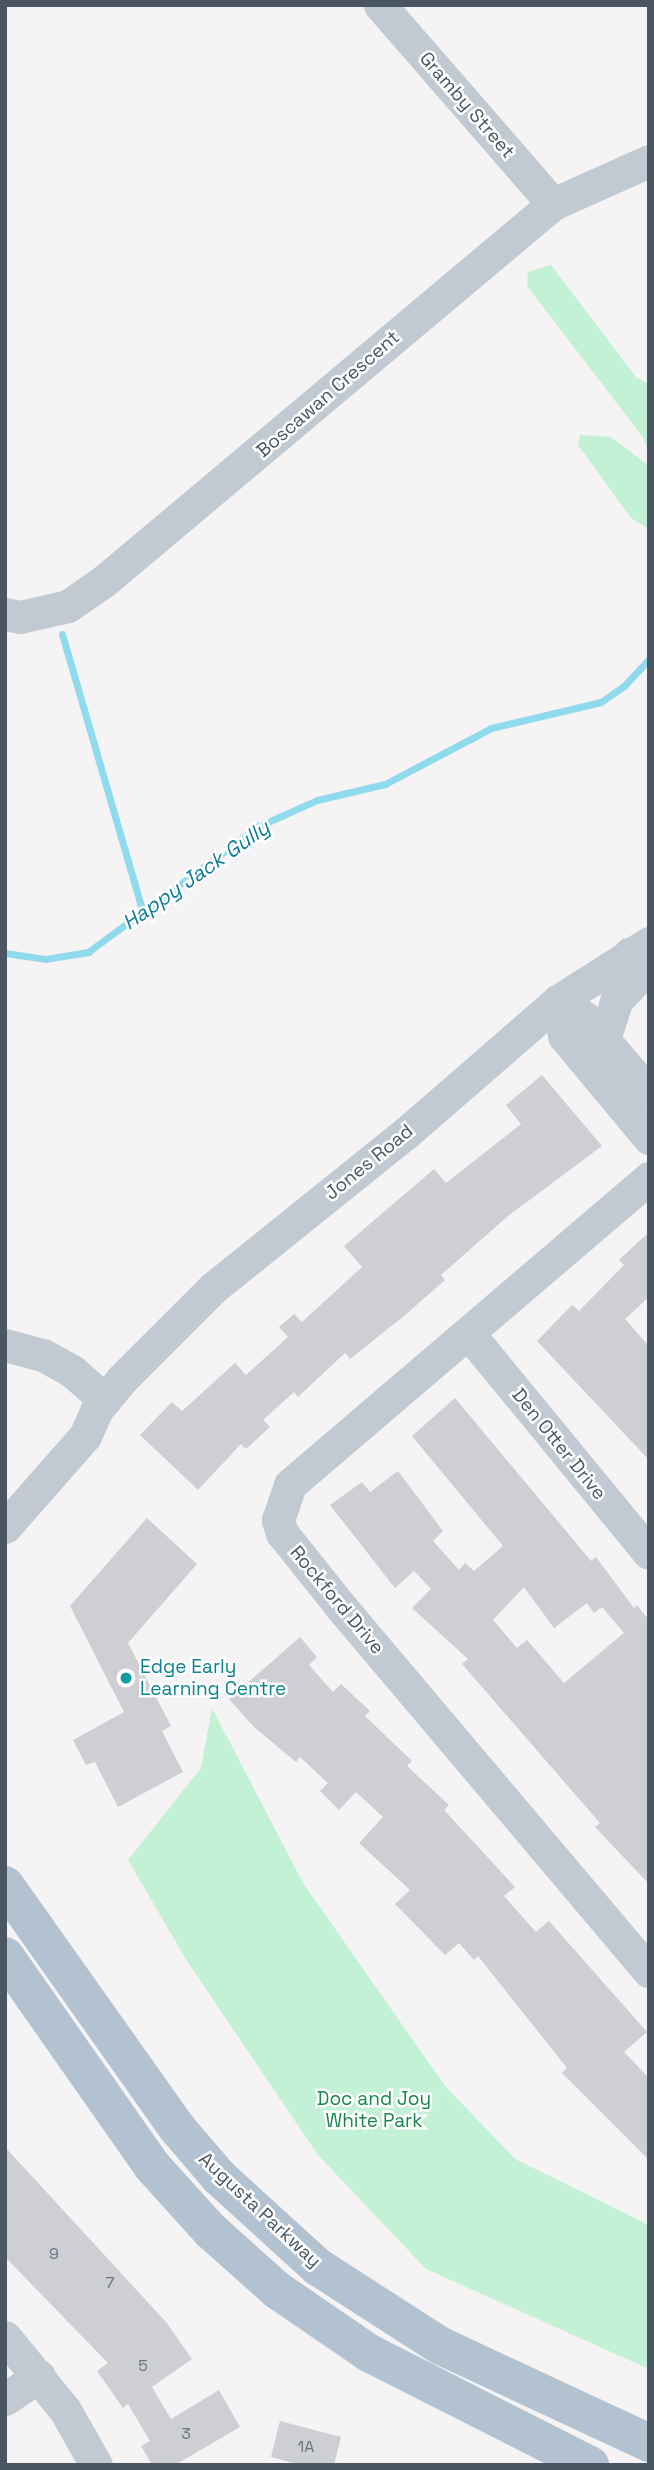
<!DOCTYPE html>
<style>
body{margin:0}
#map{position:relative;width:654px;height:2470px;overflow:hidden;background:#f5f3f3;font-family:"Space Grotesk",sans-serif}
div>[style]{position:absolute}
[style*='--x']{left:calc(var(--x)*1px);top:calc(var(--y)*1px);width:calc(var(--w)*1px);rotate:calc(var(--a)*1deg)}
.green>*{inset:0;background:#c3f1d5}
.stream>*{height:7px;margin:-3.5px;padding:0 3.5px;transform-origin:3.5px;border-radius:3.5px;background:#90daee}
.building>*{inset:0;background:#cdcfd5}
.minor>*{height:33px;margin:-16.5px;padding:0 16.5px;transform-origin:16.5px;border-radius:16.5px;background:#c1cad2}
.major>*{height:38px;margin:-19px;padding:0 19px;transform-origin:19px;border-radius:19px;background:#b3c2d1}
.dots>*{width:19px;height:19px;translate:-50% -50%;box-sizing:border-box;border:4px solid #fff;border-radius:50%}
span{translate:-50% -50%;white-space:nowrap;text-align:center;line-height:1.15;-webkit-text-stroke:5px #fff;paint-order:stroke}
.number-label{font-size:16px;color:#6b747e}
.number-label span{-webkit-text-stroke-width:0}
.street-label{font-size:19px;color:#4a5661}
.culture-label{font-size:19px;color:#0d838f}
.left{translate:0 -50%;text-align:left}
.park-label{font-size:19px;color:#17864f}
.water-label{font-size:21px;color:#0c7c9b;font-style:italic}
.frame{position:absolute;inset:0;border:7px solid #4a5661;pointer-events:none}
</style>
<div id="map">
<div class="green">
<i style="clip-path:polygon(551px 265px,636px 377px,649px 384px,649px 452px,642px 436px,527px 286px,528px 272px)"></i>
<i style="clip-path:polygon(580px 435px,611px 437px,649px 466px,649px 529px,631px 518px,578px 445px)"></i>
<i style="clip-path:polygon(212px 1708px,303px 1883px,445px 2086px,515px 2159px,649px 2225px,649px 2369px,426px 2269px,318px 2155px,187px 1961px,128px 1860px,201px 1768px)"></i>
</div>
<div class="stream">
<i style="--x:62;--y:634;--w:291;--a:73.8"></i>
<i style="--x:5;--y:953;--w:40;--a:8.5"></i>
<i style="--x:45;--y:959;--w:44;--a:-9.2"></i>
<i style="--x:88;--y:952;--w:212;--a:-36.4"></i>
<i style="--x:259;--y:826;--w:64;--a:-24.1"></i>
<i style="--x:317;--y:800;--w:70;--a:-13.2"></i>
<i style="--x:385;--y:784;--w:120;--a:-27.8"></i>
<i style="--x:491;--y:728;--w:113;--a:-13.3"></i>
<i style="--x:601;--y:702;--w:28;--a:-35"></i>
<i style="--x:624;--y:686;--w:37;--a:-47"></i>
</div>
<div class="building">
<i style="clip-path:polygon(542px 1075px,602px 1146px,508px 1216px,441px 1275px,445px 1280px,404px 1316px,350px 1359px,345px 1353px,298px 1397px,294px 1392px,263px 1420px,270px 1427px,246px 1449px,241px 1444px,198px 1490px,140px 1435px,172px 1402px,182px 1411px,235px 1363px,246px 1375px,288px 1337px,279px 1327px,294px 1314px,302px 1322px,362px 1267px,344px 1246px,434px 1169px,446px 1183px,521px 1124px,506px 1105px)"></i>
<i style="clip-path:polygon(649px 1232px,649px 1297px,625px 1319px,649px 1346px,649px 1460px,537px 1341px,572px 1305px,579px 1311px,624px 1265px,619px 1260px)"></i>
<i style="clip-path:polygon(evenodd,455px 1398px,591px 1561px,596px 1557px,634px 1608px,637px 1605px,649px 1620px,649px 1884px,595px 1827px,600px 1823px,462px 1664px,468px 1659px,412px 1608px,431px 1589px,414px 1571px,395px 1588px,330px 1505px,362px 1482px,370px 1492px,398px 1471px,443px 1531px,433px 1541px,459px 1570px,465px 1563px,474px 1571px,503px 1546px,412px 1436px,455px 1398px,524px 1587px,554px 1628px,587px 1603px,594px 1613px,602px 1607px,624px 1633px,564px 1683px,527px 1640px,517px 1648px,493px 1620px,524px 1587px)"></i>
<i style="clip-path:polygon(147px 1518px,197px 1564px,128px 1643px,171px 1726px,162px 1731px,183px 1772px,118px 1807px,95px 1762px,86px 1765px,73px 1740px,124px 1712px,70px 1606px)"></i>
<i style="clip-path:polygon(300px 1637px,317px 1657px,309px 1665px,333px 1692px,341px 1684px,370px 1711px,365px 1716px,412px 1761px,407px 1766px,449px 1805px,444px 1810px,515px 1887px,504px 1896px,536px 1932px,549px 1921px,647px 2032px,624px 2052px,649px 2078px,649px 2160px,562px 2073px,567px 2068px,478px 1956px,474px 1960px,459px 1943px,445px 1955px,395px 1904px,410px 1890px,359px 1843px,383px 1817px,356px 1792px,339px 1810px,320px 1791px,328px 1783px,300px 1757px,296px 1762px,254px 1727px,229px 1699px)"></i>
<i style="clip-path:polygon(5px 2147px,166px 2322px,192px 2359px,152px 2387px,171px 2419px,219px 2390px,240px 2427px,175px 2465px,152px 2465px,141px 2446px,150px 2441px,128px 2404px,123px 2408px,97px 2371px,108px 2363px,5px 2257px)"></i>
<i style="clip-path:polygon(280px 2421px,341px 2437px,334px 2465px,301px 2465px,271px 2457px)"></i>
</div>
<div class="minor">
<i style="--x:380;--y:5;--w:264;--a:49"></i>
<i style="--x:5;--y:614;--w:15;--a:11"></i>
<i style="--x:20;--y:617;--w:49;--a:-12.9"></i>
<i style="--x:68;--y:606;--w:44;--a:-34.8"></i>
<i style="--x:104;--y:581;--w:586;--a:-40.02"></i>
<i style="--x:553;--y:204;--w:105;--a:-24.1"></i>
<i style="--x:558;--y:1001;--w:36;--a:80"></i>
<i style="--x:564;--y:1036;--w:133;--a:50.2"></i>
<i style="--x:558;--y:1001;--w:32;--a:32"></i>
<i style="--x:585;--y:1018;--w:99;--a:49.5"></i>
<i style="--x:604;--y:1039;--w:40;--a:-72"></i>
<i style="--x:616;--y:1001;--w:26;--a:-47"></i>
<i style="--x:634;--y:982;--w:29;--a:-98"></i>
<i style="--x:649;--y:1178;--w:472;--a:139.5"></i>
<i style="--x:290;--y:1485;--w:37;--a:109"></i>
<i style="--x:278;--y:1520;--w:14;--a:73"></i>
<i style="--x:282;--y:1533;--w:95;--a:51.4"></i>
<i style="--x:341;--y:1607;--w:477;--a:49.8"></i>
<i style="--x:469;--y:1334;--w:283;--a:50.6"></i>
<i style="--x:5;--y:1345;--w:39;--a:15"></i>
<i style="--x:43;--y:1355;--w:33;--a:29"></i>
<i style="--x:72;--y:1371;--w:44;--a:41.3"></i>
<i style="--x:5;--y:1527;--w:121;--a:-48.7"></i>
<i style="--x:85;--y:1436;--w:30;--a:-66"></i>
<i style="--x:97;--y:1409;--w:38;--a:-50"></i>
<i style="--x:121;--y:1380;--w:130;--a:-45"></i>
<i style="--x:213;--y:1288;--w:248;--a:-38.8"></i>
<i style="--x:406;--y:1133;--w:201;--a:-41"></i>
<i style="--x:558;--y:1001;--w:108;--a:-32.5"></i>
<i style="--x:5;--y:2337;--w:94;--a:50.6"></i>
<i style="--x:65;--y:2410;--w:63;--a:60.6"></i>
<i style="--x:5;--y:2399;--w:41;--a:-34.1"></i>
</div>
<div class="major">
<i style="--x:5;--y:1885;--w:299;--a:54.7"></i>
<i style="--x:178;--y:2129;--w:63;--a:49.5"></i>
<i style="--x:219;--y:2177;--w:134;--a:42.3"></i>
<i style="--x:318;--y:2267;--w:144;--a:32.8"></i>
<i style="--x:439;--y:2345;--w:232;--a:25"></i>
<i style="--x:5;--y:1956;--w:256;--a:55"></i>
<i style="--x:152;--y:2166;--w:88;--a:47.8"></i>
<i style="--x:211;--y:2231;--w:89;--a:41.8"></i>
<i style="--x:277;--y:2290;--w:112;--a:34.4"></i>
<i style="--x:369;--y:2353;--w:248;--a:26.9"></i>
</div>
<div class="dots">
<i style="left:126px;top:1678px;background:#0f9aa8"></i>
</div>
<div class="number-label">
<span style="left:54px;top:2254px">9</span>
<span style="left:110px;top:2283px">7</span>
<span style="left:143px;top:2366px">5</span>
<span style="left:186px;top:2434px">3</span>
<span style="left:306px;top:2447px">1A</span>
</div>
<div class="street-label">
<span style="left:467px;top:105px;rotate:49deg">Gramby Street</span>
<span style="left:328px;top:394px;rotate:-41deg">Boscawan Crescent</span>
<span style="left:369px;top:1162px;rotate:-39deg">Jones Road</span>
<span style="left:559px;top:1444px;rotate:51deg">Den Otter Drive</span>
<span style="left:337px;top:1600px;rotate:50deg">Rockford Drive</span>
<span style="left:260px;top:2210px;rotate:43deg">Augusta Parkway</span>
</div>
<div class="culture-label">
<span class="left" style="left:140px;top:1678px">Edge Early<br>Learning Centre</span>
</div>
<div class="park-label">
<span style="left:374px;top:2110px">Doc and Joy<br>White Park</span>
</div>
<div class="water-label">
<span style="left:196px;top:875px;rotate:-35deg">Happy Jack Gully</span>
</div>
<div class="frame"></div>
</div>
